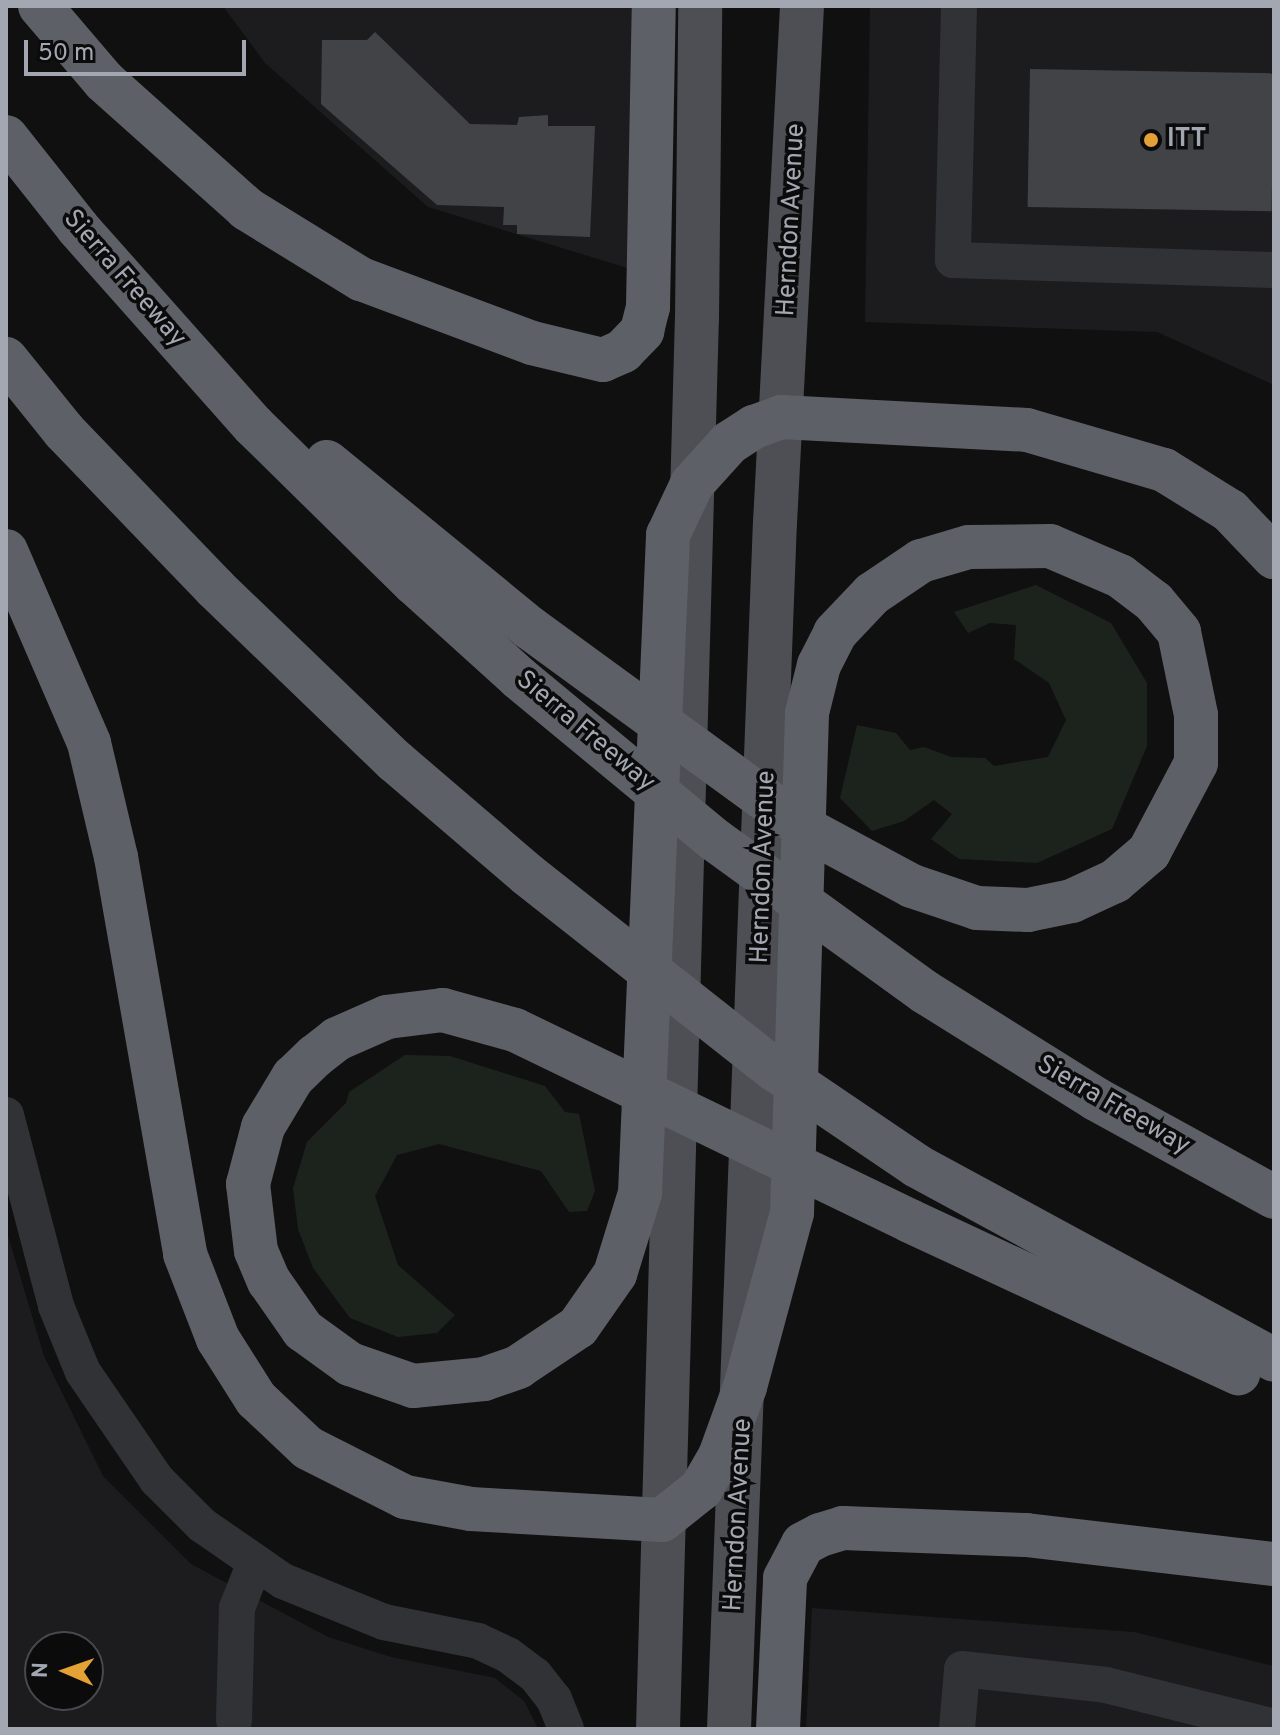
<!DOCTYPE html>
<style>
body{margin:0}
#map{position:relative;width:1280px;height:1735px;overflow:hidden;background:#101011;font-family:Overpass,sans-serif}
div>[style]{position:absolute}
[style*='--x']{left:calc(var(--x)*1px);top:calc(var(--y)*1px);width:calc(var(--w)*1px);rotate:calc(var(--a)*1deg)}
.built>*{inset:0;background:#1c1c1e}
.green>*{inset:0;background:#1c231d}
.building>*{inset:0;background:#414347;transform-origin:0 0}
.minor>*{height:36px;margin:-18px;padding:0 18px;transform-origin:18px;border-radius:18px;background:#313236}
.major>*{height:44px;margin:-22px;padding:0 22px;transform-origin:22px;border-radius:22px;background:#4d4f54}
.highway>*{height:44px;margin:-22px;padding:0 22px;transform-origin:22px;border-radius:22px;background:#5d6066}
.highway-bridge>*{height:44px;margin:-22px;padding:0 22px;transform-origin:22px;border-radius:22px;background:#5d6066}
.dots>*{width:22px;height:22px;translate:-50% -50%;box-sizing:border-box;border:4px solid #0b0b0c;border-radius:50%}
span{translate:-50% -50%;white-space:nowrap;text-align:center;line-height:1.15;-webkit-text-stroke:7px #0b0b0c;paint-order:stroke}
.poi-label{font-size:26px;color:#a2a7b1;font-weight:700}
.left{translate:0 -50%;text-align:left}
.street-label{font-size:26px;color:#a2a7b1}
.frame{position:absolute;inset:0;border:8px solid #a2a7b1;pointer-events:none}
.north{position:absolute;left:24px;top:1631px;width:80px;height:80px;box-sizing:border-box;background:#0b0b0c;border:2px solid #47494e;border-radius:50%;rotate:272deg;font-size:22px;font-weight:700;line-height:32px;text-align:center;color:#a2a7b1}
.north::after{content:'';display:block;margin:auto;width:28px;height:36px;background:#e4a135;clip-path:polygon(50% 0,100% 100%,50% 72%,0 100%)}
.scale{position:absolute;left:24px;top:40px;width:222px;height:36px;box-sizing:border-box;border:4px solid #a2a7b1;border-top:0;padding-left:10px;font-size:24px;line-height:28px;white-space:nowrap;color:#a2a7b1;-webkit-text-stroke:6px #0b0b0c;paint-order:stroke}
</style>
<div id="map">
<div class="built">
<i style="clip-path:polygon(223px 6px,640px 6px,634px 270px,428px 207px,265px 63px)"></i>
<i style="clip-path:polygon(870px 6px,1274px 6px,1274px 385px,1157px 332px,865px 322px)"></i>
<i style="clip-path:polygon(evenodd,6px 1229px,44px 1356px,103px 1476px,191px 1564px,328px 1637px,391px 1657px,495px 1678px,524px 1701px,538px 1729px,6px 1729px,6px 1229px,40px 1647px,88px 1647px,88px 1695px,40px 1695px,40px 1647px)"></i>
<i style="clip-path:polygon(812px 1608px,1134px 1632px,1274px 1666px,1274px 1729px,806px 1729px)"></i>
</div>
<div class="green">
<i style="clip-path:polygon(1036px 585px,1111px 623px,1147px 683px,1147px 746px,1112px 829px,1037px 863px,959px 859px,931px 839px,952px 814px,934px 800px,904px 821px,872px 831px,840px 798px,857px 725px,896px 733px,910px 750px,924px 747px,951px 757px,985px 758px,994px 766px,1048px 757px,1066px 720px,1049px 683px,1014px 659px,1016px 625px,990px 623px,968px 633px,954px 612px)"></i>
<i style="clip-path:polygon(405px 1055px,450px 1056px,545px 1086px,565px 1112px,579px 1114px,595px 1191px,587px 1211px,569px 1212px,541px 1171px,439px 1144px,397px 1155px,375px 1196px,398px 1265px,455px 1315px,437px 1333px,398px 1337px,350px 1318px,313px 1268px,298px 1229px,293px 1188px,307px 1142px,346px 1103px,349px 1092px)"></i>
</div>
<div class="building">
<i style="clip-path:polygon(375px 32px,470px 124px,517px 125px,519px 117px,548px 115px,548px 126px,595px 126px,590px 237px,517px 234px,517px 225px,503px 225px,504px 207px,437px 205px,321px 104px,322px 40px,367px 40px)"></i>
<i style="left:1030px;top:69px;width:244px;height:138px;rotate:1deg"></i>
</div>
<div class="minor">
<i style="--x:959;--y:6;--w:254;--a:91.4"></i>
<i style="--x:953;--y:260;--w:321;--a:1.8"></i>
<i style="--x:6;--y:1115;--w:197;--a:75.3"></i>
<i style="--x:56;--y:1306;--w:71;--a:67.8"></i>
<i style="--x:83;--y:1372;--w:131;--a:55.6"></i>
<i style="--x:157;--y:1480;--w:64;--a:45"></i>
<i style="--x:202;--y:1525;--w:98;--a:34.7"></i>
<i style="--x:283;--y:1581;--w:109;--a:22.1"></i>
<i style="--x:384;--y:1622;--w:96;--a:11.4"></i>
<i style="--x:478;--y:1641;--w:33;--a:25"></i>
<i style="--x:508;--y:1655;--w:34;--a:37"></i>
<i style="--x:535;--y:1675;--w:31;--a:52"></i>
<i style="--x:554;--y:1699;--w:32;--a:68"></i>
<i style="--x:234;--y:1720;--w:112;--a:-88.5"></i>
<i style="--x:237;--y:1608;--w:46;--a:-68.4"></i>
<i style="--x:957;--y:1729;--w:60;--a:-85.2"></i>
<i style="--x:962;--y:1669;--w:145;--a:6.3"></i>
<i style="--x:1106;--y:1685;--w:173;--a:14"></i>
</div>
<div class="major">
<i style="--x:658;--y:1729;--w:1412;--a:-88.42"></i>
<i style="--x:697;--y:318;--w:312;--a:-89.4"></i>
<i style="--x:729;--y:1729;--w:1207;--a:-87.82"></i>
<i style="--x:775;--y:523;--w:518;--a:-87.01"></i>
</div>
<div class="highway">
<i style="--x:40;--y:6;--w:99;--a:49.5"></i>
<i style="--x:104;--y:81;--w:192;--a:41.8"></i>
<i style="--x:247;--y:209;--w:134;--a:31.6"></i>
<i style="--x:361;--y:279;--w:183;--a:20.5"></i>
<i style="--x:532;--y:343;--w:73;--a:13.5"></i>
<i style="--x:603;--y:360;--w:22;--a:-24"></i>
<i style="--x:623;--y:351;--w:28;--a:-46"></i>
<i style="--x:642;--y:331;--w:25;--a:-76"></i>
<i style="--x:648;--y:307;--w:301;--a:-88.9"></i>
<i style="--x:6;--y:137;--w:116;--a:51.6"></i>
<i style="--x:78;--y:228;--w:264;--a:48.4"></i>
<i style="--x:253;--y:425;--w:226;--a:44.5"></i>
<i style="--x:414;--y:583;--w:142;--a:42.1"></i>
<i style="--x:6;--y:359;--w:92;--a:51.1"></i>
<i style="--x:64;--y:431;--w:218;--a:46.1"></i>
<i style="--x:215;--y:588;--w:250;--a:43.9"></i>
<i style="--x:395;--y:761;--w:175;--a:40.6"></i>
<i style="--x:327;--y:462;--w:262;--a:39.3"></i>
<i style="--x:6;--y:551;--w:209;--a:66.6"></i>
<i style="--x:89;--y:743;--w:117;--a:76.7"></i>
<i style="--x:116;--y:857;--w:403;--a:80.1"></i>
<i style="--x:185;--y:1254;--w:91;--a:68.8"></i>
<i style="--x:218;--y:1339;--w:71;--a:57.7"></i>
<i style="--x:256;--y:1399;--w:71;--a:43.3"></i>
<i style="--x:308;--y:1448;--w:109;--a:26.8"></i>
<i style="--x:405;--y:1497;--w:67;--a:10.3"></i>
<i style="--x:471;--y:1509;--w:191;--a:3.3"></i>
<i style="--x:662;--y:1520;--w:50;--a:-38.5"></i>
<i style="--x:701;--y:1489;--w:38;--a:-60"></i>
<i style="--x:720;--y:1456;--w:73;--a:-70.1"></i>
<i style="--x:745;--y:1387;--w:180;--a:-74.9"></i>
<i style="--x:792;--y:1213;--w:500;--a:-88.28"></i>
<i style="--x:807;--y:713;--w:49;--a:-76"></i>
<i style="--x:819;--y:665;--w:36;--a:-63"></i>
<i style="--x:835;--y:633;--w:54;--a:-46.5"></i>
<i style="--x:872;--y:594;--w:59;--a:-34"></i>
<i style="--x:921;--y:561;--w:50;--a:-16.3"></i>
<i style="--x:969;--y:547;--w:81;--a:-0.7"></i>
<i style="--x:1050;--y:546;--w:76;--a:23.2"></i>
<i style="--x:1120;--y:576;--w:43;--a:37.4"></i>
<i style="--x:1154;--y:602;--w:39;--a:50"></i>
<i style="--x:1179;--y:632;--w:85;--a:78.4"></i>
<i style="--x:1196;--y:715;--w:48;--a:90"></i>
<i style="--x:1196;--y:763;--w:101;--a:117.8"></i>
<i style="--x:1149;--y:852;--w:45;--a:139.5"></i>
<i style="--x:1115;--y:881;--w:47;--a:155.1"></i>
<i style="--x:1072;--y:901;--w:45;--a:168.4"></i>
<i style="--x:1028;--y:910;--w:51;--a:-177.8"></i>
<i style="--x:977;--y:908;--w:69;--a:-161.3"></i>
<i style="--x:925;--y:992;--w:202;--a:32"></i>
<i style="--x:1096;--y:1099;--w:203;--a:28.8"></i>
<i style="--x:515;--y:1030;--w:75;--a:-164.5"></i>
<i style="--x:443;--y:1010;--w:56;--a:172.9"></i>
<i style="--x:387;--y:1017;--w:55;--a:156.3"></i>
<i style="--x:337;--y:1039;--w:28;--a:142"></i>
<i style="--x:315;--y:1056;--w:30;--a:136"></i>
<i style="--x:293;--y:1077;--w:58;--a:121"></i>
<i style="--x:263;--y:1127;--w:59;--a:104.7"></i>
<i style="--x:248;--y:1184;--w:67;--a:83.2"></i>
<i style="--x:256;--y:1251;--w:33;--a:67"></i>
<i style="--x:269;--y:1281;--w:60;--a:55.2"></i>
<i style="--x:303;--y:1330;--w:58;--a:35.9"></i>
<i style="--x:350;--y:1364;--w:67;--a:19.2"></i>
<i style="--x:413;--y:1386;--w:71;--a:-5.6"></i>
<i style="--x:484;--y:1379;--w:36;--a:-19"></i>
<i style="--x:518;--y:1367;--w:72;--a:-33.7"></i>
<i style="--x:578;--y:1327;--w:65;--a:-55.1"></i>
<i style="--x:615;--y:1274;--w:85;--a:-72.8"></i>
<i style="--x:640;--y:1193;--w:659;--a:-87.56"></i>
<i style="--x:668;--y:535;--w:56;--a:-64.8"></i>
<i style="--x:692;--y:484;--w:55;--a:-47.9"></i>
<i style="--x:729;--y:443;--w:30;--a:-33"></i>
<i style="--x:754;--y:427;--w:29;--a:-20"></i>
<i style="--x:781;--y:417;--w:246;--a:3"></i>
<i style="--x:1027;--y:430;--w:143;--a:16.3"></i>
<i style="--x:1164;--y:470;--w:78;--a:31.8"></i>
<i style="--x:1230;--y:511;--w:64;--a:46.3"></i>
<i style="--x:917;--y:1166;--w:406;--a:28.5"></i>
<i style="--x:910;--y:1221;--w:362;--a:24.9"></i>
<i style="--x:778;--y:1729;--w:151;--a:-87.3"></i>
<i style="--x:785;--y:1578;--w:38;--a:-62"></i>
<i style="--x:803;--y:1544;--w:19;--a:-28"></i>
<i style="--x:820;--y:1535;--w:24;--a:-17"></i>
<i style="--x:843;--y:1528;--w:183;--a:2.2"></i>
<i style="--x:1026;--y:1535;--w:250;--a:6.7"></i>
</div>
<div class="highway-bridge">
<i style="--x:530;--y:628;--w:341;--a:36.1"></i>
<i style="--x:806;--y:829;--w:120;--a:28.3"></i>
<i style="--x:519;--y:678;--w:254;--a:39.6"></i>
<i style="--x:715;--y:840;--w:259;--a:35.9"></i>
<i style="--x:528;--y:875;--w:313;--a:38.3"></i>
<i style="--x:774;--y:1069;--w:173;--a:34.1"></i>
<i style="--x:515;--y:1030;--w:439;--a:25.8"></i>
</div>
<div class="dots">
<i style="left:1151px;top:140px;background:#e4a135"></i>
</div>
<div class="poi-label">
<span class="left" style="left:1167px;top:140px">ITT</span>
</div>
<div class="street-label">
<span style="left:792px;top:220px;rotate:-87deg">Herndon Avenue</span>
<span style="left:124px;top:279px;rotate:49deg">Sierra Freeway</span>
<span style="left:585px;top:732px;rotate:40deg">Sierra Freeway</span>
<span style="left:764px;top:867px;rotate:-88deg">Herndon Avenue</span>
<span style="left:1113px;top:1106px;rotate:30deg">Sierra Freeway</span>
<span style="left:739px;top:1515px;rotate:-87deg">Herndon Avenue</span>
</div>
<div class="frame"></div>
<div class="north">N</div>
<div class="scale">50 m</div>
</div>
